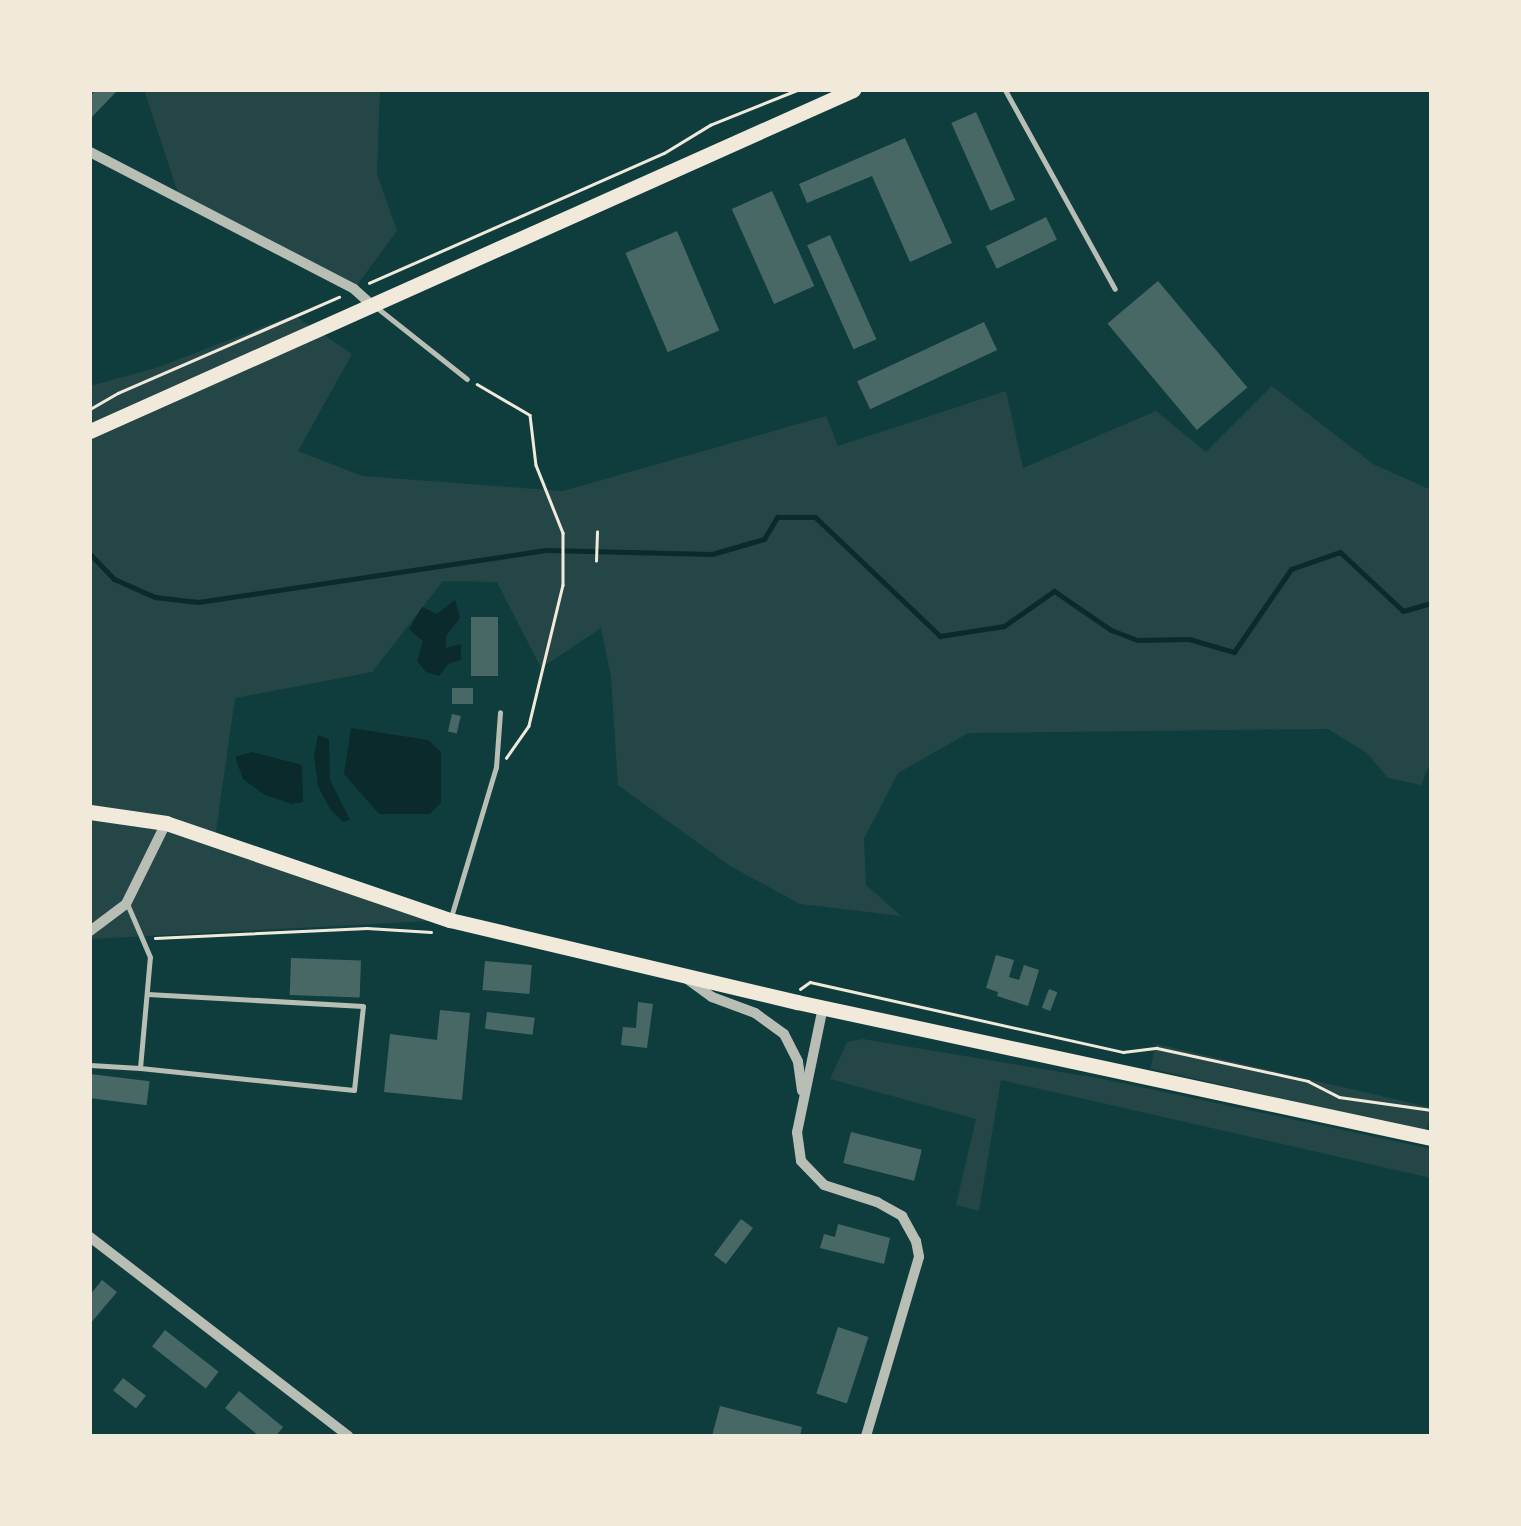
<!DOCTYPE html>
<style>
body{margin:0}
#map{position:relative;width:1521px;height:1526px;overflow:hidden;background:#0f3d3e;font-family:Mulish,sans-serif}
div>[style]{position:absolute}
[style*='--x']{left:calc(var(--x)*1px);top:calc(var(--y)*1px);width:calc(var(--w)*1px);rotate:calc(var(--a)*1deg)}
.green>*{inset:0;background:#244646;transform-origin:0 0}
.water>*{inset:0;background:#0a2a2b}
.stream>*{height:5px;margin:-2.5px;padding:0 2.5px;transform-origin:2.5px;border-radius:2.5px;background:#0a2a2b}
.building>*{inset:0;background:#486865;transform-origin:0 0}
.path>*{height:2.5px;margin:-1.25px;padding:0 1.25px;transform-origin:1.25px;border-radius:1.25px;background:#f1e9da}
.service>*{height:5px;margin:-2.5px;padding:0 2.5px;transform-origin:2.5px;border-radius:2.5px;background:#b8beb3}
.minor>*{height:10px;margin:-5px;padding:0 5px;transform-origin:5px;border-radius:5px;background:#b8beb3}
.primary>*{height:15px;margin:-7.5px;padding:0 7.5px;transform-origin:7.5px;border-radius:7.5px;background:#f1e9da}
span{translate:-50% -50%;white-space:nowrap;text-align:center;line-height:1.15;-webkit-text-stroke:8px #f1e9da;paint-order:stroke}
.frame{position:absolute;inset:0;border:92px solid #f1e9da;pointer-events:none}
</style>
<div id="map">
<div class="green">
<i style="clip-path:polygon(144px 90px,380px 90px,377px 174px,397px 231px,354px 289px,180px 199px)"></i>
<i style="clip-path:polygon(294px 315px,352px 354px,298px 451px,362px 476px,563px 491px,826px 416px,838px 446px,1006px 391px,1023px 468px,1156px 411px,1206px 452px,1272px 386px,1373px 464px,1431px 490px,1431px 761px,1421px 785px,1388px 778px,1367px 753px,1328px 729px,968px 733px,898px 773px,864px 839px,866px 885px,901px 916px,800px 904px,730px 866px,618px 785px,611px 677px,601px 628px,541px 668px,497px 582px,443px 581px,372px 672px,235px 698px,215px 838px,450px 920px,90px 939px,90px 386px,156px 368px)"></i>
<i style="clip-path:polygon(863px 1039px,1103px 1079px,1423px 1147px,1431px 1149px,1431px 1178px,1001px 1080px,979px 1211px,956px 1205px,976px 1119px,830px 1079px,847px 1042px)"></i>
<i style="left:1156px;top:1044px;width:283px;height:25px;rotate:13deg"></i>
</div>
<div class="water">
<i style="clip-path:polygon(455px 600px,460px 618px,446px 636px,446px 648px,461px 644px,461px 660px,448px 664px,439px 676px,426px 672px,417px 661px,423px 641px,409px 629px,422px 607px,437px 614px)"></i>
<i style="clip-path:polygon(351px 728px,428px 740px,441px 752px,441px 802px,430px 814px,379px 814px,344px 774px)"></i>
<i style="clip-path:polygon(318px 735px,329px 739px,330px 780px,350px 820px,343px 822px,330px 809px,318px 786px,314px 756px)"></i>
<i style="clip-path:polygon(252px 752px,302px 765px,303px 802px,292px 804px,265px 795px,243px 779px,235px 757px)"></i>
</div>
<div class="stream">
<i style="--x:90;--y:554;--w:35;--a:46"></i>
<i style="--x:114;--y:579;--w:45;--a:23.7"></i>
<i style="--x:155;--y:597;--w:43;--a:6.6"></i>
<i style="--x:198;--y:602;--w:353;--a:-8.5"></i>
<i style="--x:547;--y:550;--w:165;--a:1.4"></i>
<i style="--x:712;--y:554;--w:54;--a:-16.1"></i>
<i style="--x:764;--y:539;--w:26;--a:-59"></i>
<i style="--x:777;--y:517;--w:38;--a:0"></i>
<i style="--x:815;--y:517;--w:173;--a:43.6"></i>
<i style="--x:940;--y:636;--w:65;--a:-8.9"></i>
<i style="--x:1004;--y:626;--w:61;--a:-35"></i>
<i style="--x:1054;--y:591;--w:69;--a:34.4"></i>
<i style="--x:1111;--y:630;--w:28;--a:21"></i>
<i style="--x:1137;--y:640;--w:52;--a:-1.1"></i>
<i style="--x:1189;--y:639;--w:47;--a:16.1"></i>
<i style="--x:1234;--y:652;--w:101;--a:-55.5"></i>
<i style="--x:1291;--y:569;--w:52;--a:-19.1"></i>
<i style="--x:1340;--y:552;--w:86;--a:43.1"></i>
<i style="--x:1403;--y:611;--w:29;--a:-16"></i>
</div>
<div class="building">
<i style="clip-path:polygon(96px 90px,116px 92px,90px 119px,90px 96px)"></i>
<i style="left:976px;top:112px;width:96px;height:27px;rotate:66deg"></i>
<i style="clip-path:polygon(905px 138px,952px 243px,910px 262px,872px 176px,807px 203px,799px 184px)"></i>
<i style="left:772px;top:191px;width:104px;height:44px;rotate:66deg"></i>
<i style="left:1046px;top:217px;width:25px;height:67px;rotate:64deg"></i>
<i style="left:677px;top:231px;width:108px;height:56px;rotate:67deg"></i>
<i style="left:830px;top:235px;width:114px;height:25px;rotate:66deg"></i>
<i style="left:1158px;top:281px;width:139px;height:66px;rotate:50deg"></i>
<i style="left:984px;top:322px;width:31px;height:140px;rotate:65deg"></i>
<i style="left:471px;top:617px;width:27px;height:59px"></i>
<i style="left:452px;top:688px;width:21px;height:16px"></i>
<i style="left:452px;top:714px;width:9px;height:18px;rotate:13deg"></i>
<i style="clip-path:polygon(996px 955px,1014px 960px,1009px 977px,1019px 980px,1024px 965px,1039px 970px,1028px 1006px,997px 996px,998px 992px,986px 988px)"></i>
<i style="left:291px;top:958px;width:70px;height:37px;rotate:2deg"></i>
<i style="left:485px;top:961px;width:47px;height:29px;rotate:5deg"></i>
<i style="left:1049px;top:989px;width:9px;height:20px;rotate:21deg"></i>
<i style="clip-path:polygon(638px 1002px,653px 1004px,647px 1048px,621px 1045px,623px 1027px,636px 1028px)"></i>
<i style="clip-path:polygon(440px 1010px,470px 1013px,462px 1100px,384px 1092px,390px 1034px,437px 1040px)"></i>
<i style="left:487px;top:1012px;width:48px;height:17px;rotate:7deg"></i>
<i style="left:90px;top:1074px;width:60px;height:24px;rotate:7deg"></i>
<i style="left:851px;top:1132px;width:73px;height:32px;rotate:14deg"></i>
<i style="left:741px;top:1219px;width:15px;height:45px;rotate:37deg"></i>
<i style="clip-path:polygon(838px 1224px,890px 1238px,884px 1264px,820px 1248px,824px 1234px,835px 1237px)"></i>
<i style="clip-path:polygon(102px 1280px,117px 1292px,90px 1324px,90px 1295px)"></i>
<i style="left:838px;top:1327px;width:32px;height:70px;rotate:18deg"></i>
<i style="left:165px;top:1330px;width:68px;height:21px;rotate:38deg"></i>
<i style="left:123px;top:1378px;width:29px;height:16px;rotate:38deg"></i>
<i style="clip-path:polygon(239px 1391px,283px 1427px,276px 1436px,259px 1436px,225px 1408px)"></i>
<i style="clip-path:polygon(720px 1406px,802px 1427px,800px 1436px,712px 1436px)"></i>
</div>
<div class="path">
<i style="--x:369;--y:283;--w:322;--a:-23.8"></i>
<i style="--x:664;--y:153;--w:54;--a:-31.3"></i>
<i style="--x:710;--y:125;--w:94;--a:-21.9"></i>
<i style="--x:477;--y:384;--w:61;--a:30.3"></i>
<i style="--x:530;--y:415;--w:50;--a:83.2"></i>
<i style="--x:536;--y:465;--w:73;--a:68.3"></i>
<i style="--x:563;--y:533;--w:52;--a:90"></i>
<i style="--x:563;--y:585;--w:145;--a:103.6"></i>
<i style="--x:529;--y:726;--w:39;--a:125"></i>
<i style="--x:90;--y:409;--w:32;--a:-30"></i>
<i style="--x:118;--y:393;--w:241;--a:-23.5"></i>
<i style="--x:596;--y:561;--w:29;--a:-88"></i>
<i style="--x:155;--y:938;--w:212;--a:-2.7"></i>
<i style="--x:367;--y:928;--w:64;--a:3.6"></i>
<i style="--x:800;--y:989;--w:12;--a:-35"></i>
<i style="--x:810;--y:982;--w:321;--a:12.6"></i>
<i style="--x:1123;--y:1052;--w:34;--a:-7"></i>
<i style="--x:1157;--y:1048;--w:155;--a:12.3"></i>
<i style="--x:1308;--y:1081;--w:35;--a:27"></i>
<i style="--x:1339;--y:1097;--w:93;--a:8"></i>
</div>
<div class="service">
<i style="--x:1005;--y:90;--w:227;--a:61.1"></i>
<i style="--x:376;--y:307;--w:116;--a:38.4"></i>
<i style="--x:451;--y:917;--w:157;--a:-73.3"></i>
<i style="--x:496;--y:767;--w:55;--a:-85.8"></i>
<i style="--x:90;--y:1065;--w:50;--a:3.4"></i>
<i style="--x:140;--y:1068;--w:111;--a:-84.9"></i>
<i style="--x:150;--y:957;--w:56;--a:-113.3"></i>
<i style="--x:140;--y:1068;--w:215;--a:5.9"></i>
<i style="--x:354;--y:1090;--w:84;--a:-83.9"></i>
<i style="--x:363;--y:1006;--w:216;--a:-176.8"></i>
</div>
<div class="minor">
<i style="--x:90;--y:152;--w:297;--a:27.4"></i>
<i style="--x:354;--y:289;--w:25;--a:42"></i>
<i style="--x:90;--y:931;--w:45;--a:-36.9"></i>
<i style="--x:126;--y:904;--w:90;--a:-63.7"></i>
<i style="--x:683;--y:976;--w:36;--a:36"></i>
<i style="--x:712;--y:997;--w:46;--a:20.4"></i>
<i style="--x:755;--y:1013;--w:36;--a:36"></i>
<i style="--x:784;--y:1034;--w:31;--a:63"></i>
<i style="--x:798;--y:1062;--w:29;--a:82"></i>
<i style="--x:823;--y:1007;--w:128;--a:101.7"></i>
<i style="--x:797;--y:1132;--w:29;--a:82"></i>
<i style="--x:801;--y:1161;--w:33;--a:46"></i>
<i style="--x:824;--y:1185;--w:56;--a:17.8"></i>
<i style="--x:877;--y:1202;--w:29;--a:29"></i>
<i style="--x:902;--y:1216;--w:29;--a:61"></i>
<i style="--x:916;--y:1241;--w:16;--a:79"></i>
<i style="--x:919;--y:1257;--w:187;--a:106.5"></i>
<i style="--x:90;--y:1237;--w:326;--a:37.6"></i>
</div>
<div class="primary">
<i style="--x:90;--y:431;--w:836;--a:-24.08"></i>
<i style="--x:90;--y:812;--w:77;--a:8.2"></i>
<i style="--x:166;--y:823;--w:300;--a:18.9"></i>
<i style="--x:450;--y:920;--w:357;--a:13.3"></i>
<i style="--x:797;--y:1002;--w:648;--a:12.11"></i>
</div>
<div class="frame"></div>
</div>
